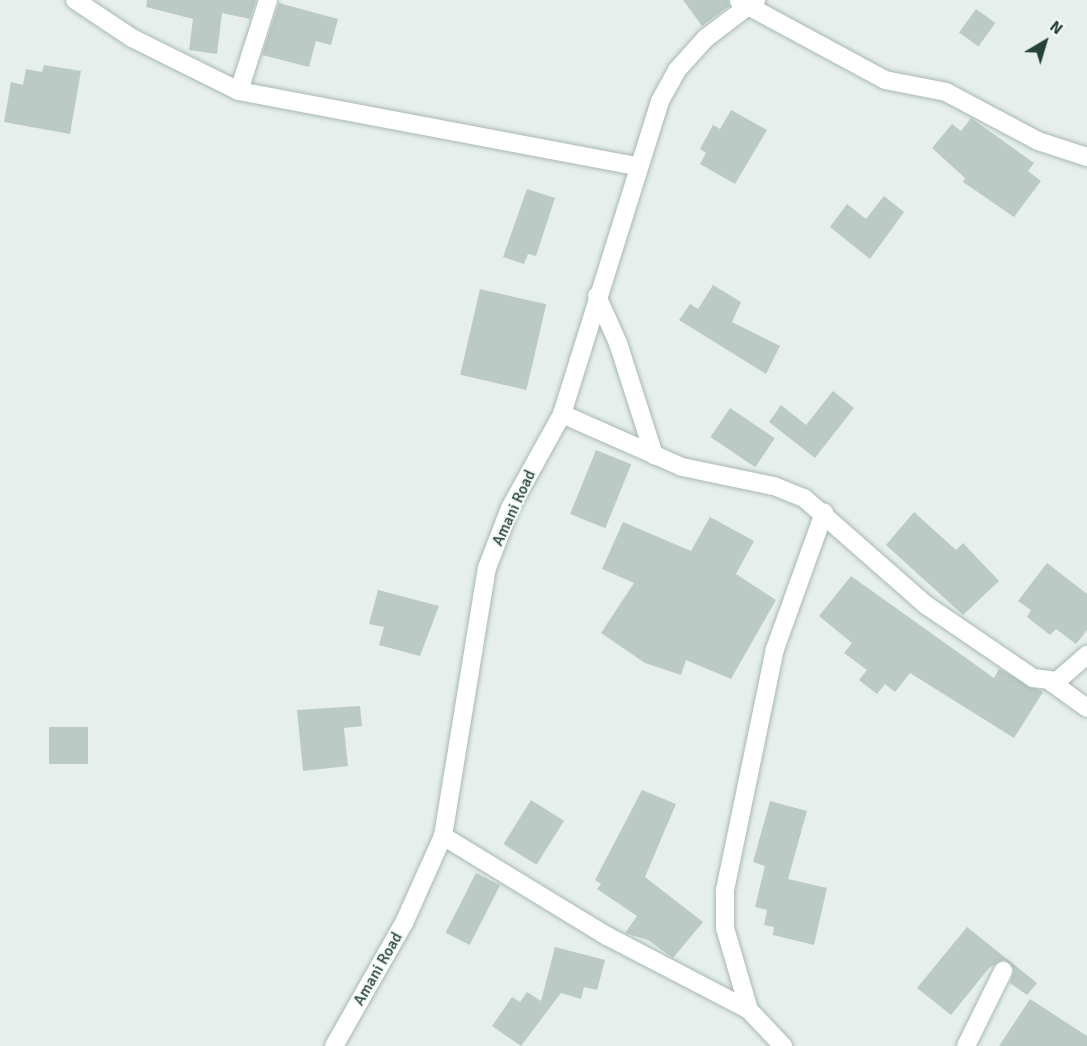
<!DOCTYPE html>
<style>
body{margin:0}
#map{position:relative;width:1087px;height:1046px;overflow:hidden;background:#e6efeb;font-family:Signika,sans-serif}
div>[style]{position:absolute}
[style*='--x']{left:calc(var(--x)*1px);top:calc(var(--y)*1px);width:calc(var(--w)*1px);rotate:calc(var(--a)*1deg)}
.building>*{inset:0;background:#bbcac4;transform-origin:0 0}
.roads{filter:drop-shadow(0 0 2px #a8b8b2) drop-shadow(0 0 2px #a8b8b2)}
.minor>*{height:18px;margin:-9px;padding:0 9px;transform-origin:9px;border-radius:9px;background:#fff}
span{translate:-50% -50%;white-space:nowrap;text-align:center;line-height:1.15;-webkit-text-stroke:4.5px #f7fbf9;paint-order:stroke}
.street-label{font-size:16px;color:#24423a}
.north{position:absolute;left:1015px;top:12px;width:60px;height:60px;-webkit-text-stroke:4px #f7fbf9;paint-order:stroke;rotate:38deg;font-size:16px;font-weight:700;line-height:24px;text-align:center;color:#24423a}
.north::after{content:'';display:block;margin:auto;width:21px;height:27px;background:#24423a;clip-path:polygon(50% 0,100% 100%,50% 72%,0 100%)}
</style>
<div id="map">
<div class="building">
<i style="clip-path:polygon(147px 0,256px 0,250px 19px,222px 13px,217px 54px,189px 50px,193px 19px,146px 7px)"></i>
<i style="clip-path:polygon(683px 0,728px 0,729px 6px,702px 26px)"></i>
<i style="clip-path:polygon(279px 3px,338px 19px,331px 45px,316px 41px,309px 67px,262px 55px)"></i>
<i style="left:976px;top:9px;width:24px;height:29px;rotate:36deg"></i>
<i style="clip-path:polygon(44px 65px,81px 71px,70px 134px,4px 122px,11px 82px,23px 85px,26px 69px,42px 72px)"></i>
<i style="clip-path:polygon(731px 110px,767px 130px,735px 184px,700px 164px,706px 153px,700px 149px,713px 125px,720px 129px)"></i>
<i style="clip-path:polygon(971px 118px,1034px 163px,1028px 171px,1041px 181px,1014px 217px,963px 182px,965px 178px,932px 148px,952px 124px,961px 131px)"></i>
<i style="clip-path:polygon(527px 189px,555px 198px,536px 256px,528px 254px,524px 264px,503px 257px)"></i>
<i style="clip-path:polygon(884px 196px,904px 212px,870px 259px,830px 227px,847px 204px,866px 219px)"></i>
<i style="clip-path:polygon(713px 285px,741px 302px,732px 322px,780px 346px,766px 374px,679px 320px,690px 304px,698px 309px)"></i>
<i style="left:480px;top:289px;width:68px;height:88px;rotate:13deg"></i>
<i style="clip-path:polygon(833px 391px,854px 408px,815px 458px,769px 422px,781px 405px,806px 425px)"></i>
<i style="left:730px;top:408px;width:54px;height:35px;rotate:34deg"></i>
<i style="left:596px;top:450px;width:38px;height:69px;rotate:22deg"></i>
<i style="clip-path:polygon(914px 512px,956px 550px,963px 543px,999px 581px,963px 615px,886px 545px)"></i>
<i style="clip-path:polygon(710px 517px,754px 541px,736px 574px,776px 600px,731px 679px,686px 660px,681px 675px,645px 663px,601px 633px,634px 583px,602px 569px,623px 522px,691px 551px)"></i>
<i style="clip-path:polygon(1047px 563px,1087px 594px,1087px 630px,1076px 644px,1056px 629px,1050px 635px,1027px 617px,1031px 610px,1018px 601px)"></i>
<i style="clip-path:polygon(851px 576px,994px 678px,999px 669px,1043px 692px,1014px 738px,910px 673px,895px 692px,885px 684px,877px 694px,859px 680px,867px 670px,844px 653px,852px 643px,819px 616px)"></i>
<i style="clip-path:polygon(378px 590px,439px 606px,420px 656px,379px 645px,384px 627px,369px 624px)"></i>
<i style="clip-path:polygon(360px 706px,362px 726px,344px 728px,348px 766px,303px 771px,297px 710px)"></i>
<i style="left:49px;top:727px;width:39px;height:37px"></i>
<i style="clip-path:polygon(642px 790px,676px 804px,645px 877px,703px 922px,673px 958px,648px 940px,625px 933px,637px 916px,597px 889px,601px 884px,595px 880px)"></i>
<i style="left:531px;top:800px;width:39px;height:52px;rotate:32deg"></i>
<i style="clip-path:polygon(770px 801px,807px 811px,788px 879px,827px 888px,814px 945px,773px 935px,774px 927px,764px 925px,767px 910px,755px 907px,765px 866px,753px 862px)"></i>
<i style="left:476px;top:873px;width:27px;height:67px;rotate:27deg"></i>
<i style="clip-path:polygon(967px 927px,1037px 983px,1027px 995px,1010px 983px,1014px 970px,1003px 960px,989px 968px,951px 1015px,917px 988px)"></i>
<i style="clip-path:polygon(555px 947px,605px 960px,597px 990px,584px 987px,581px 999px,561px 993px,521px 1046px,492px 1026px,512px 997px,520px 1002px,527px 992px,541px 1001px)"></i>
<i style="clip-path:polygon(1030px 999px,1087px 1036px,1087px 1046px,999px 1046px)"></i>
</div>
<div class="roads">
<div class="minor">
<i style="--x:75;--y:0;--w:69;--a:33.7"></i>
<i style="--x:132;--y:38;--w:119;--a:26.4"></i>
<i style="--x:239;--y:91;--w:405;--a:10.7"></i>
<i style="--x:739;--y:1;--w:166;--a:28.4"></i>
<i style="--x:885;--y:80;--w:62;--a:11.1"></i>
<i style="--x:946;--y:92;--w:104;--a:28"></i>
<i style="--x:1038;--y:141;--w:52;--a:18.1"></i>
<i style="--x:239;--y:91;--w:96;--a:-72.3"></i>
<i style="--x:597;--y:296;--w:51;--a:65.9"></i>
<i style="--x:618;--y:343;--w:118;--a:72.2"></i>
<i style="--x:562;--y:414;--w:131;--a:23.8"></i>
<i style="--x:682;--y:467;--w:94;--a:11.7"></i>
<i style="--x:774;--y:486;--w:32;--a:22"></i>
<i style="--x:804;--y:498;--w:162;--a:41.3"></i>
<i style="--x:926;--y:605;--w:130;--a:34.3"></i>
<i style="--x:1033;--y:678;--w:24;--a:7"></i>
<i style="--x:1057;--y:681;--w:40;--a:-41"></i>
<i style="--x:1051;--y:682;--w:44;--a:35.8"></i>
<i style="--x:443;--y:836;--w:192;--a:31.4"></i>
<i style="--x:607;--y:936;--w:160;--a:27.5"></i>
<i style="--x:749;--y:1010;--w:50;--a:46.6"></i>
<i style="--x:749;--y:1010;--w:85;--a:-106.3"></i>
<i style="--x:725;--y:928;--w:38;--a:-90"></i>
<i style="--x:725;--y:890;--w:246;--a:-78.3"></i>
<i style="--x:775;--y:649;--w:145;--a:-70.2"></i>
<i style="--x:334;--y:1046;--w:142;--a:-60.4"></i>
<i style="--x:404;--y:923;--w:95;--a:-65.9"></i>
<i style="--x:443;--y:836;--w:272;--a:-80.7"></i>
<i style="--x:487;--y:568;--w:64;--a:-69"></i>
<i style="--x:510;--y:508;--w:107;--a:-61"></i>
<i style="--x:562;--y:414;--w:328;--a:-72.6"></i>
<i style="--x:660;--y:101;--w:35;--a:-61"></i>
<i style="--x:677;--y:70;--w:43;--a:-47.8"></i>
<i style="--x:706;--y:38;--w:63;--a:-37.2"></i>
<i style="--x:966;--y:1046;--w:84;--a:-63.7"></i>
</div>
</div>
<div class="street-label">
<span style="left:514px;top:508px;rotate:-65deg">Amani Road</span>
<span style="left:378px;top:969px;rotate:-60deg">Amani Road</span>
</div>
<div class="north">N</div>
</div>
